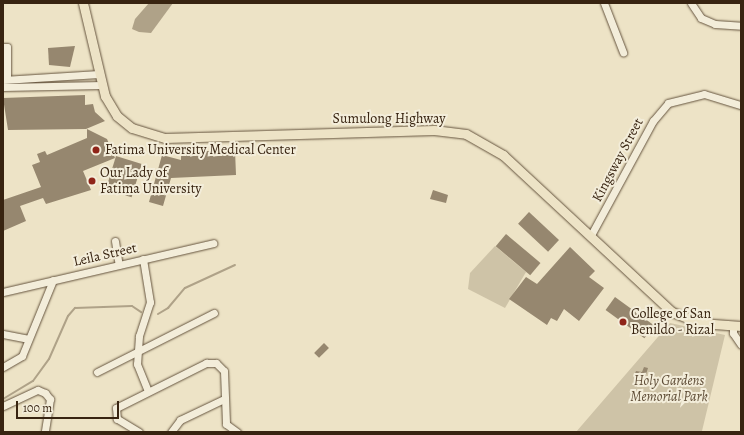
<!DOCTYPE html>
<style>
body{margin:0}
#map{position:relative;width:744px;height:435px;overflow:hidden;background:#ede3c6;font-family:Alegreya,serif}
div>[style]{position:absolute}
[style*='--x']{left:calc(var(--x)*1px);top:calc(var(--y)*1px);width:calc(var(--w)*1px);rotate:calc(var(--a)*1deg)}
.green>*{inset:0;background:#cec3a7}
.water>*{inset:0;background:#afa288}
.stream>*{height:2px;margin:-1px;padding:0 1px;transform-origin:1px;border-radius:1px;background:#afa288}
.building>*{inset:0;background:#96876f;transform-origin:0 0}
.roads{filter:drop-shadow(0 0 1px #65543e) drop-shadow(0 0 1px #65543e)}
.minor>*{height:7px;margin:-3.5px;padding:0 3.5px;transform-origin:3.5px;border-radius:3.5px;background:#f3edda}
.major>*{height:9px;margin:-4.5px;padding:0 4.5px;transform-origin:4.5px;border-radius:4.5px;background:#ede3c6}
.dots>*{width:11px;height:11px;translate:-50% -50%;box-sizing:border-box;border:2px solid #f3edda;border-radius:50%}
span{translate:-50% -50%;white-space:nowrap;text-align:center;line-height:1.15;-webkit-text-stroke:4px #f3edda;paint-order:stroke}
.street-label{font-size:14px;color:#382411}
.poi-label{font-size:14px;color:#382411}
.left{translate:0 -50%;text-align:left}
.park-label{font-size:14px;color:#5e4c36;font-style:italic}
.frame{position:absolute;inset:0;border:4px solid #382411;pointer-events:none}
.scale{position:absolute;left:16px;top:401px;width:103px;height:18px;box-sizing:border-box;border:2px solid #382411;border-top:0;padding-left:5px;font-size:12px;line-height:14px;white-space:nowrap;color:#382411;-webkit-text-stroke:3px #f3edda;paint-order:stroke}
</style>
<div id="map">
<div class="green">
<i style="clip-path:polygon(495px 246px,526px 272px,505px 308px,468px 289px,470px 273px)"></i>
<i style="clip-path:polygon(670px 323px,725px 335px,702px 431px,705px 432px,576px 432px)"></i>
</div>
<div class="water">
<i style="clip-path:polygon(149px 3px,173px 3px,151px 33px,139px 32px,132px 29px,135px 19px)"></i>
</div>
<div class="stream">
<i style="--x:158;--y:314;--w:12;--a:-31"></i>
<i style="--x:168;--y:308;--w:26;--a:-50"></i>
<i style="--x:185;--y:288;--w:55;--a:-24.7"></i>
<i style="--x:3;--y:399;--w:35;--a:-31"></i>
<i style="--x:33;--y:381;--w:27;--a:-54"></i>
<i style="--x:49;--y:359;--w:47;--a:-66.2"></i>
<i style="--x:68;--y:316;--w:11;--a:-49"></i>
<i style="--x:75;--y:308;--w:57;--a:-2"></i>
<i style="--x:132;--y:306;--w:11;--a:34"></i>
</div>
<div class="building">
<i style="clip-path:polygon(75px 46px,70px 67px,49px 65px,48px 48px)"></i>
<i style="clip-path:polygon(85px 95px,85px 105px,93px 104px,95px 112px,105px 121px,86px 129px,8px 130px,3px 98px)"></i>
<i style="clip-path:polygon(87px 129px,107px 139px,115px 158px,83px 171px,91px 190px,46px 204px,43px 198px,20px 206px,26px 221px,3px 231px,3px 200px,41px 187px,32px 165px,40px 162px,37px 154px,45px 151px,47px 155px,87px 138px)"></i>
<i style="clip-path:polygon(235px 150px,236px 175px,171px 178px,163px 206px,149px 202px,162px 155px,181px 160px,181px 152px)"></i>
<i style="left:116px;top:156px;width:27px;height:35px;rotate:17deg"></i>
<i style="clip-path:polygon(433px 190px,448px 195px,446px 203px,430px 199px)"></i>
<i style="left:529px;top:212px;width:41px;height:16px;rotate:43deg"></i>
<i style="left:506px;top:234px;width:45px;height:16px;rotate:40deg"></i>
<i style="clip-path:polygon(570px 247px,595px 271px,589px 277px,604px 288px,579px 321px,564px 309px,557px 321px,551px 318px,547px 325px,509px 299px,526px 277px,537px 284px)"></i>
<i style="left:615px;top:297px;width:48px;height:16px;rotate:36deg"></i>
<i style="left:324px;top:343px;width:7px;height:14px;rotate:45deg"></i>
<i style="clip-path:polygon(644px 367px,648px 368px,643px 384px,634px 376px,636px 371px,642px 372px)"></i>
</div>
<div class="roads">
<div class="minor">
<i style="--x:604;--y:3;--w:53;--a:68.8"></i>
<i style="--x:691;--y:3;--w:18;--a:56"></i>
<i style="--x:701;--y:18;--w:15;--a:23"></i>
<i style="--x:715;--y:24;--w:26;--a:4"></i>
<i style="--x:3;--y:47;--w:4;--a:0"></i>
<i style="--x:7;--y:47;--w:32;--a:90"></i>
<i style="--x:3;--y:80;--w:96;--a:-3.6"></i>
<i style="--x:3;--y:87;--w:99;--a:-1.2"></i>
<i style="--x:591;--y:235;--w:130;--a:-61.5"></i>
<i style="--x:653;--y:121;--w:23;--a:-50"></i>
<i style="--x:668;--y:103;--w:37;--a:-14"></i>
<i style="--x:704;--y:94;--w:39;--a:17"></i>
<i style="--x:115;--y:241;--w:24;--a:81"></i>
<i style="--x:143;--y:259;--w:44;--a:80.8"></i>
<i style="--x:150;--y:302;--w:36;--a:108"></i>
<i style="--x:139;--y:336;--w:28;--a:94"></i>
<i style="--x:137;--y:364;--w:29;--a:68"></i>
<i style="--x:3;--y:292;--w:216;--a:-13.1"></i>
<i style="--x:733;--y:326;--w:7;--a:90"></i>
<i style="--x:733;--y:333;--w:14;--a:56"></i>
<i style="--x:3;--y:334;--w:25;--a:11"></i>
<i style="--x:3;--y:367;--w:22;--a:-30"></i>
<i style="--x:22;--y:356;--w:82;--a:-67.8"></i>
<i style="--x:97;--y:372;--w:131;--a:-26.8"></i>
<i style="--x:3;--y:406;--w:38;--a:-25"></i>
<i style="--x:38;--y:390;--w:8;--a:23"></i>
<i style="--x:45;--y:393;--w:8;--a:50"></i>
<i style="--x:50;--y:399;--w:33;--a:99"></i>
<i style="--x:139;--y:432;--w:26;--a:-149"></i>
<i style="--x:117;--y:419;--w:11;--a:-95"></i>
<i style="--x:116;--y:408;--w:101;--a:-26.6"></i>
<i style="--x:206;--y:363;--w:10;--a:0"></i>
<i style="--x:216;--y:363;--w:11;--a:45"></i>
<i style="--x:224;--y:371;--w:53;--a:87.8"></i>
<i style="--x:226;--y:424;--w:14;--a:36"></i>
<i style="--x:171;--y:432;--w:15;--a:-53"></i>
<i style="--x:180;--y:420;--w:49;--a:-25.5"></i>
</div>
<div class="major">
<i style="--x:83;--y:3;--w:96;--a:76.7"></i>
<i style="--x:105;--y:96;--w:23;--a:59"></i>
<i style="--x:117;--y:116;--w:19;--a:39"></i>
<i style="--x:132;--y:128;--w:34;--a:17"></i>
<i style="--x:165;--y:138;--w:269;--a:-1.7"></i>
<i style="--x:434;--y:130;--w:32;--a:7"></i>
<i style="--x:466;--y:134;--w:43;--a:29.6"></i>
<i style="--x:503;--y:155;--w:231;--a:42.9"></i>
<i style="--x:672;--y:312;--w:30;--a:21"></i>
<i style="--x:700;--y:323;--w:41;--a:4.2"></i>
</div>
</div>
<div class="dots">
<i style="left:96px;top:150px;background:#8f2418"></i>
<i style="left:92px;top:181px;background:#8f2418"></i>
<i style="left:623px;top:322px;background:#8f2418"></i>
</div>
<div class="street-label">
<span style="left:389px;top:119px">Sumulong Highway</span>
<span style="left:618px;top:160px;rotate:-62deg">Kingsway Street</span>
<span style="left:105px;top:255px;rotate:-13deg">Leila Street</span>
</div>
<div class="poi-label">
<span class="left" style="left:105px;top:150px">Fatima University Medical Center</span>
<span class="left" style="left:100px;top:181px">Our Lady of<br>Fatima University</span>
<span class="left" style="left:631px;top:322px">College of San<br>Benildo - Rizal</span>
</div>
<div class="park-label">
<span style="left:669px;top:389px">Holy Gardens<br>Memorial Park</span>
</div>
<div class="frame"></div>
<div class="scale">100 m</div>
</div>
